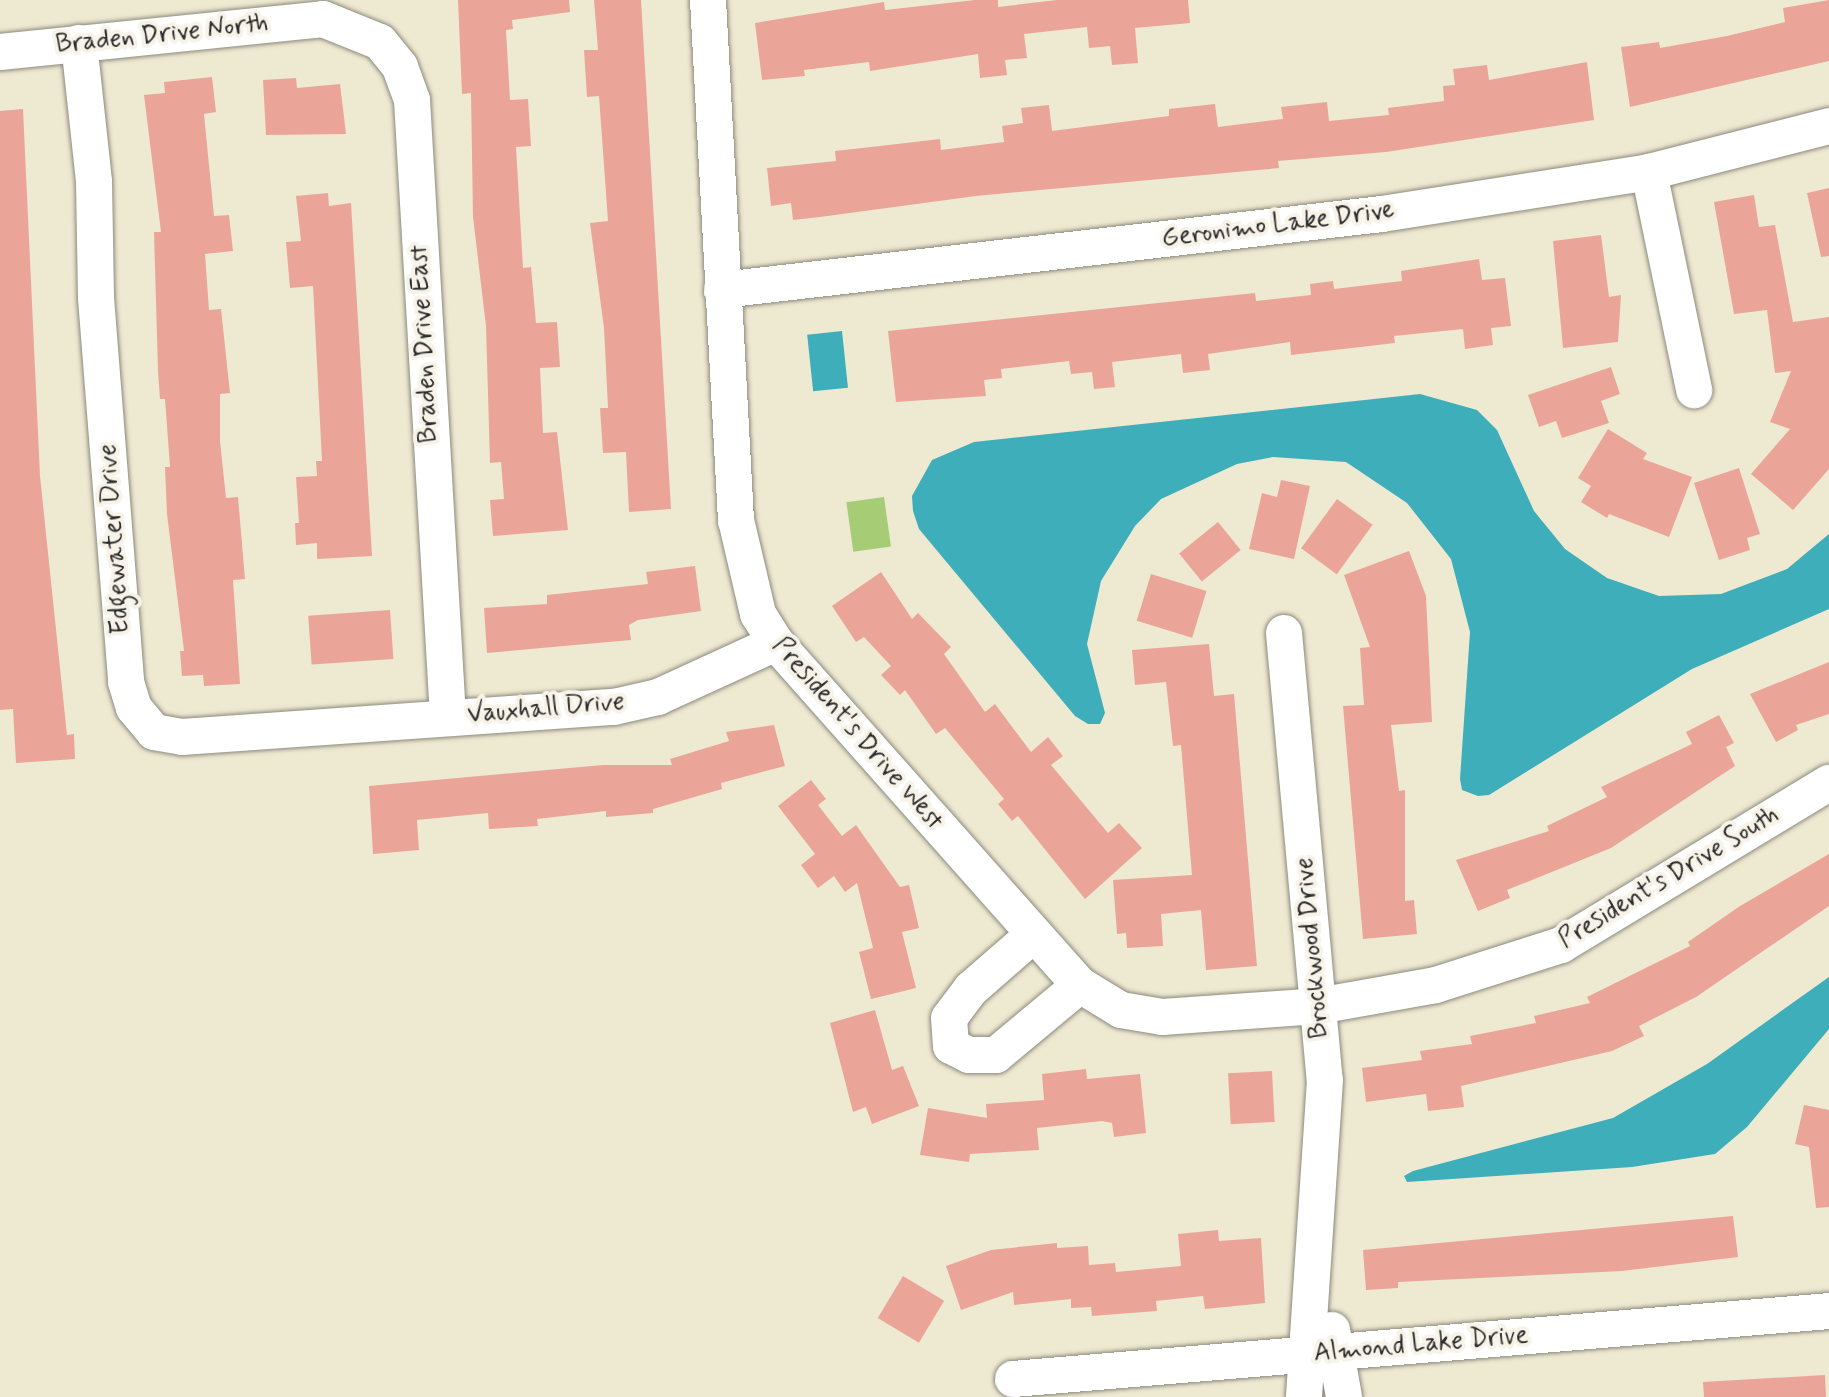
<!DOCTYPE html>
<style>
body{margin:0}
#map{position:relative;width:1829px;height:1397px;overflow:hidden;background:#eee9d1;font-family:Mynerve,sans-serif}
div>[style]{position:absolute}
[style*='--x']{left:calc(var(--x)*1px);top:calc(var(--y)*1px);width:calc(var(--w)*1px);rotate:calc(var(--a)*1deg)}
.green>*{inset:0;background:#a6cc76;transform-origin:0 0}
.water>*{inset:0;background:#3eaeba;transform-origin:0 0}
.building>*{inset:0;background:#eba598;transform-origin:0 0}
.roads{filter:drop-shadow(0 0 2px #8c8a7e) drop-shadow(0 0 2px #8c8a7e)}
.minor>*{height:36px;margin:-18px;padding:0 18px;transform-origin:18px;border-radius:18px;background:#fff}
span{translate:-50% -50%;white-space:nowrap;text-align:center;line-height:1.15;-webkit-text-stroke:8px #f7f3e8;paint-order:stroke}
.street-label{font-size:26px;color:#2b2b2b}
</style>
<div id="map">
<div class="green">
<i style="left:884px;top:497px;width:50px;height:38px;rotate:82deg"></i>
</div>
<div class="water">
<i style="left:842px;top:331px;width:57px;height:35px;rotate:84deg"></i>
<i style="clip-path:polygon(1420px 394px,1477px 410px,1497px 430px,1534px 511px,1565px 549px,1607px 578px,1659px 596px,1721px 594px,1787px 569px,1829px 534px,1829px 609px,1692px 669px,1489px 795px,1478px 796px,1462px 790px,1460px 779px,1470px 632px,1451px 559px,1407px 503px,1346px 462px,1273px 457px,1237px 464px,1161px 499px,1135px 526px,1101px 581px,1087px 644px,1105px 713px,1100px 724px,1088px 724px,1075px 716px,919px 529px,913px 511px,912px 496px,932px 460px,974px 442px)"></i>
<i style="clip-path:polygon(1829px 977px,1829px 1029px,1747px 1127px,1715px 1154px,1632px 1167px,1407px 1182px,1404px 1176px,1413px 1171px,1613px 1118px,1707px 1064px)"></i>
</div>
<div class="building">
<i style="clip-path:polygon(458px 0,569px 0,570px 12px,512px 20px,513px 29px,506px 30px,510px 100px,528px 99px,531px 146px,516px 147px,523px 268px,531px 267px,536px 323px,557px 322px,560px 367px,540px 368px,543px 433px,557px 432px,568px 530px,493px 536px,490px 500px,504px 499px,501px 462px,490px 463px,486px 326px,473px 217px,471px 93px,462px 94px)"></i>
<i style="clip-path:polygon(594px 0,641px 0,671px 509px,629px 512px,626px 452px,603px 453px,600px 408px,608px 408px,604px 328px,590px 223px,608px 221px,599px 96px,587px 97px,584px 50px,598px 50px)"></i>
<i style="clip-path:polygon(975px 0,998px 0,998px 7px,1057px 0,1188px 0,1190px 23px,1135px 28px,1138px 63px,1112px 65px,1110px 46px,1089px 48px,1087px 27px,1024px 34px,1027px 58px,1005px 60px,1007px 75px,980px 78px,978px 54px,870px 71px,869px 62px,804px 70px,805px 76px,762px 80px,755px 23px,884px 2px,885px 10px)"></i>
<i style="clip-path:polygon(1829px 0,1829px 61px,1630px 107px,1621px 47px,1659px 42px,1660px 48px,1727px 36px,1785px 22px,1783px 8px)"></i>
<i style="clip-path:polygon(1587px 62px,1594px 120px,1386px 152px,1278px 161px,1279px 168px,976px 196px,820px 217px,793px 220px,791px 203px,771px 206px,767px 168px,836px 161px,835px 151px,880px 146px,940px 139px,941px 150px,1004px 142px,1002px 126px,1023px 123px,1021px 108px,1049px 105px,1052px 131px,1169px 116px,1169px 109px,1215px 104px,1218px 127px,1283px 119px,1281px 107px,1327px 102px,1329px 121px,1389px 115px,1388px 108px,1444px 101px,1443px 86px,1455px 85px,1453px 69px,1487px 65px,1489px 80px)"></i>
<i style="clip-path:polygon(212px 77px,216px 112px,204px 114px,214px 216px,229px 215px,233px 251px,205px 254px,209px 310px,221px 309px,230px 393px,220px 394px,220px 441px,226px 498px,238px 497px,245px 579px,233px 580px,240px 684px,204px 686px,203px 675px,182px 676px,180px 651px,184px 651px,167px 514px,165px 467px,170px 467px,165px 399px,160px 399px,158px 372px,154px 232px,161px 232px,144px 95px,165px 93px,164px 82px)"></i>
<i style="clip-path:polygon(296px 78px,297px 88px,340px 84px,346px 134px,266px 135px,263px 80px)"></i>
<i style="clip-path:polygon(23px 109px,40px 476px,67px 735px,74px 734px,75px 759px,16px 763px,13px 709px,0 710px,0 111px)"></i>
<i style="clip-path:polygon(1829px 188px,1829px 256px,1821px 257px,1807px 193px)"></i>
<i style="clip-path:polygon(328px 193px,329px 206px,351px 203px,372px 556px,317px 559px,317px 543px,296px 545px,295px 523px,299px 523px,296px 477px,317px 476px,316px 461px,322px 461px,313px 286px,290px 288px,286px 242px,301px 241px,296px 196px)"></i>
<i style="clip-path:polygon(1754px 195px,1759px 227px,1775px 225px,1793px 322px,1829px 317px,1829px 469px,1793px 510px,1751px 474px,1790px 429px,1770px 422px,1791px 371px,1775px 373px,1767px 310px,1734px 314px,1714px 202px)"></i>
<i style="clip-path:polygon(1601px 235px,1609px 297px,1621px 295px,1618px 342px,1563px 348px,1553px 241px)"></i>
<i style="clip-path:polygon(1479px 259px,1482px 280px,1505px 278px,1511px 326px,1491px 328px,1493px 345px,1465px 349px,1463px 329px,1394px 336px,1395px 343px,1291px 355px,1290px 342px,1208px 354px,1210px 370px,1183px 373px,1181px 354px,1112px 362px,1115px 387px,1094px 389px,1092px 372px,1071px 374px,1069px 361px,1001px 369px,1002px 378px,984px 380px,986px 396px,896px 402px,888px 331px,1255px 293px,1256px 301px,1311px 295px,1310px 284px,1333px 281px,1334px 289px,1402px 281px,1401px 271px)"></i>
<i style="clip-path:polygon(1611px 367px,1620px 394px,1601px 401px,1609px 423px,1562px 438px,1556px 421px,1539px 427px,1528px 395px)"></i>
<i style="clip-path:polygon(1608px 429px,1647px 453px,1643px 459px,1692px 477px,1669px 537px,1609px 514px,1607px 518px,1581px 502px,1591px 486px,1578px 478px)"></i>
<i style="clip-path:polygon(1739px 468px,1760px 534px,1747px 538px,1750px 550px,1719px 560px,1694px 483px)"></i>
<i style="clip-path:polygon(1281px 480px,1310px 486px,1294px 559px,1249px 549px,1262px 493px,1277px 497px)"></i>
<i style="left:1337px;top:499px;width:44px;height:61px;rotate:36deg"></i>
<i style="left:1218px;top:522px;width:36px;height:50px;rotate:51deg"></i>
<i style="clip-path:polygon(1409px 551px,1426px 596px,1432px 722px,1391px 725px,1399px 791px,1405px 790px,1405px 901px,1414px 900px,1417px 934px,1363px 939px,1343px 706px,1364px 705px,1360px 648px,1370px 647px,1344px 575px)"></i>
<i style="clip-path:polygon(695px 566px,701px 611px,638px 620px,629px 625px,631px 640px,487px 653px,484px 608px,547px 604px,547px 595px,648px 584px,646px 572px)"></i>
<i style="clip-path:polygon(881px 572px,912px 619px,918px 613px,951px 647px,944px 654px,985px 712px,995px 704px,1031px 752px,1048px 737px,1063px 756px,1051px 765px,1108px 833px,1119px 823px,1142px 848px,1085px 899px,1018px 816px,1012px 821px,998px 804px,1004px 799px,945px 728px,936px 734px,905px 690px,900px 695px,881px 675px,891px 666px,864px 637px,856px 642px,832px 606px)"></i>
<i style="left:1151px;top:574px;width:58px;height:49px;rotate:17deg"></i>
<i style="left:390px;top:610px;width:49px;height:82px;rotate:86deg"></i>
<i style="clip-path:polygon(1209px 644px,1214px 696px,1234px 694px,1257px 966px,1206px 970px,1201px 910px,1161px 914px,1163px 946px,1127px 948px,1126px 933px,1117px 934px,1113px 880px,1192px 875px,1181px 745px,1173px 746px,1166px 682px,1135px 685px,1132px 650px)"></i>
<i style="clip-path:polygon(1829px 662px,1829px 714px,1796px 725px,1798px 730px,1776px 742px,1750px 694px)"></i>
<i style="clip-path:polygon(1719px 715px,1734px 743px,1726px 747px,1735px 766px,1611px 848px,1507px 890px,1510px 898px,1478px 911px,1456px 860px,1549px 831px,1547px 826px,1607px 797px,1601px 787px,1692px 744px,1686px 732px)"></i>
<i style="clip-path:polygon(774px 725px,785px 766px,721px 783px,722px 789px,653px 809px,653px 813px,606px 817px,606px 811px,537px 819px,538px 826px,489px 829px,488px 813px,417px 820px,419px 850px,373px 854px,369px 786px,603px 765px,672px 765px,670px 759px,729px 741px,726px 732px)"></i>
<i style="clip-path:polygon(811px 780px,826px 799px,818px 805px,842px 836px,856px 825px,900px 887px,909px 885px,919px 928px,902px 932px,916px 988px,871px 999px,859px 952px,873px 948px,857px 883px,845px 892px,834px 876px,818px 888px,801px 865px,815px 854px,778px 806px)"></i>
<i style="clip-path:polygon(1829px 854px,1829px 906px,1696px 997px,1639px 1026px,1644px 1036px,1612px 1051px,1461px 1086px,1464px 1107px,1428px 1111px,1426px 1094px,1366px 1102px,1362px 1068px,1422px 1060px,1420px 1051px,1472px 1044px,1470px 1036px,1536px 1023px,1534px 1016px,1590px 1003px,1587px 997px,1690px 946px,1688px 942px,1740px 906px)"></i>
<i style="clip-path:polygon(875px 1010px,892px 1070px,903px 1066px,919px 1106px,872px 1124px,866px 1107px,853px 1112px,830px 1023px)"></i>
<i style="clip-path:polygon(1086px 1069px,1087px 1079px,1140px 1074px,1146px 1133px,1114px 1137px,1112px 1123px,1102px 1121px,1037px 1128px,1039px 1150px,970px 1154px,969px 1162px,920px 1155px,928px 1108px,987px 1118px,986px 1104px,1044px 1100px,1042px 1074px)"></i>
<i style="left:1272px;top:1071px;width:51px;height:44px;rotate:87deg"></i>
<i style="clip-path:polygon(1804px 1105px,1829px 1110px,1829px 1207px,1816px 1208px,1809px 1147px,1795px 1144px)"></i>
<i style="clip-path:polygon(1733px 1216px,1738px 1257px,1622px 1271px,1398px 1282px,1398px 1288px,1366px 1290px,1363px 1250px)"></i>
<i style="clip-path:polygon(1218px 1230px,1219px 1241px,1261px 1238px,1265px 1303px,1205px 1309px,1203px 1296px,1156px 1301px,1157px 1311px,1092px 1316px,1091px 1307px,1071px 1308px,1071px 1299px,1014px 1305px,1013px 1292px,961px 1310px,946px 1266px,991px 1250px,1057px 1243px,1057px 1248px,1088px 1246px,1089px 1265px,1115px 1263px,1116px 1272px,1181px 1266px,1178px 1234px)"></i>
<i style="left:903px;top:1276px;width:48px;height:49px;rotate:31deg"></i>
<i style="clip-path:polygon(1825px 1375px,1826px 1397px,1704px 1397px,1703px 1382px)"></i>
</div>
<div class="roads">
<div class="minor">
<i style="--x:708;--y:0;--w:521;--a:86.92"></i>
<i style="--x:736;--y:520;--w:97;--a:76.8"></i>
<i style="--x:758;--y:614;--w:34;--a:58"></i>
<i style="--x:776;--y:643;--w:458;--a:48.4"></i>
<i style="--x:1080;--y:985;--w:48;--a:31.4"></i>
<i style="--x:1121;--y:1010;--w:42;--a:9.7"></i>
<i style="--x:1162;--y:1017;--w:156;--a:-4"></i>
<i style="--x:1318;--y:1006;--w:120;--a:-10.1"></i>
<i style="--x:1436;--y:985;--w:131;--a:-17.7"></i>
<i style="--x:1561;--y:945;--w:313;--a:-31.2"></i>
<i style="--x:79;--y:43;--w:140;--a:83.8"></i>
<i style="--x:94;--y:182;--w:116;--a:89"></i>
<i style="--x:96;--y:298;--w:385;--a:85.5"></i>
<i style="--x:126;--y:682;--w:27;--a:73"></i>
<i style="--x:134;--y:708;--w:31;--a:50"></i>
<i style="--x:154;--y:732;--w:28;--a:10"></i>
<i style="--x:182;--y:737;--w:433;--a:-4"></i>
<i style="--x:614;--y:707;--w:45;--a:-12.8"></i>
<i style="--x:658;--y:697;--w:130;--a:-24.6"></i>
<i style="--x:0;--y:52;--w:325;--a:-5.8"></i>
<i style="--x:323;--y:19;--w:61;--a:22"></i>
<i style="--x:380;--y:42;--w:32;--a:51"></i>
<i style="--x:400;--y:67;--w:35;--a:70"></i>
<i style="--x:412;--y:100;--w:618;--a:86.66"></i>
<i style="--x:1649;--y:172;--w:223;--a:78.3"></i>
<i style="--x:722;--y:290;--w:664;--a:-6.57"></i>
<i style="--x:1382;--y:214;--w:270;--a:-8.9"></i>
<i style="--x:1649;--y:172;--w:186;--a:-14.3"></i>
<i style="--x:1284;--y:633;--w:449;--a:84.8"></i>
<i style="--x:1325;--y:1080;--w:318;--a:93.8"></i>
<i style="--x:1033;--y:935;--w:82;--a:138.9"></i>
<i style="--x:971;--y:989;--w:36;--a:127"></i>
<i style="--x:949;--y:1018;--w:28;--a:86"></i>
<i style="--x:951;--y:1046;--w:20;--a:27"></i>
<i style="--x:969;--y:1055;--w:27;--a:0"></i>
<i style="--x:996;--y:1055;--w:109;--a:-39.8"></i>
<i style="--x:1332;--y:1330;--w:68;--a:79.8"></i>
<i style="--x:1013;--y:1379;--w:819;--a:-4.76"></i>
</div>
</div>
<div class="street-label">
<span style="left:162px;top:35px;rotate:-6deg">Braden Drive North</span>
<span style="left:1278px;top:225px;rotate:-7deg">Geronimo Lake Drive</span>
<span style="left:425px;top:344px;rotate:-93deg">Braden Drive East</span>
<span style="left:115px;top:539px;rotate:-94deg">Edgewater Drive</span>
<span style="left:546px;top:709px;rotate:-5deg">Vauxhall Drive</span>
<span style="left:857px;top:734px;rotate:49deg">President's Drive West</span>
<span style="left:1669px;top:878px;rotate:-31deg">President's Drive South</span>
<span style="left:1313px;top:948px;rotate:-95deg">Brockwood Drive</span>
<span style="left:1421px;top:1345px;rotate:-5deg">Almond Lake Drive</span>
</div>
</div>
